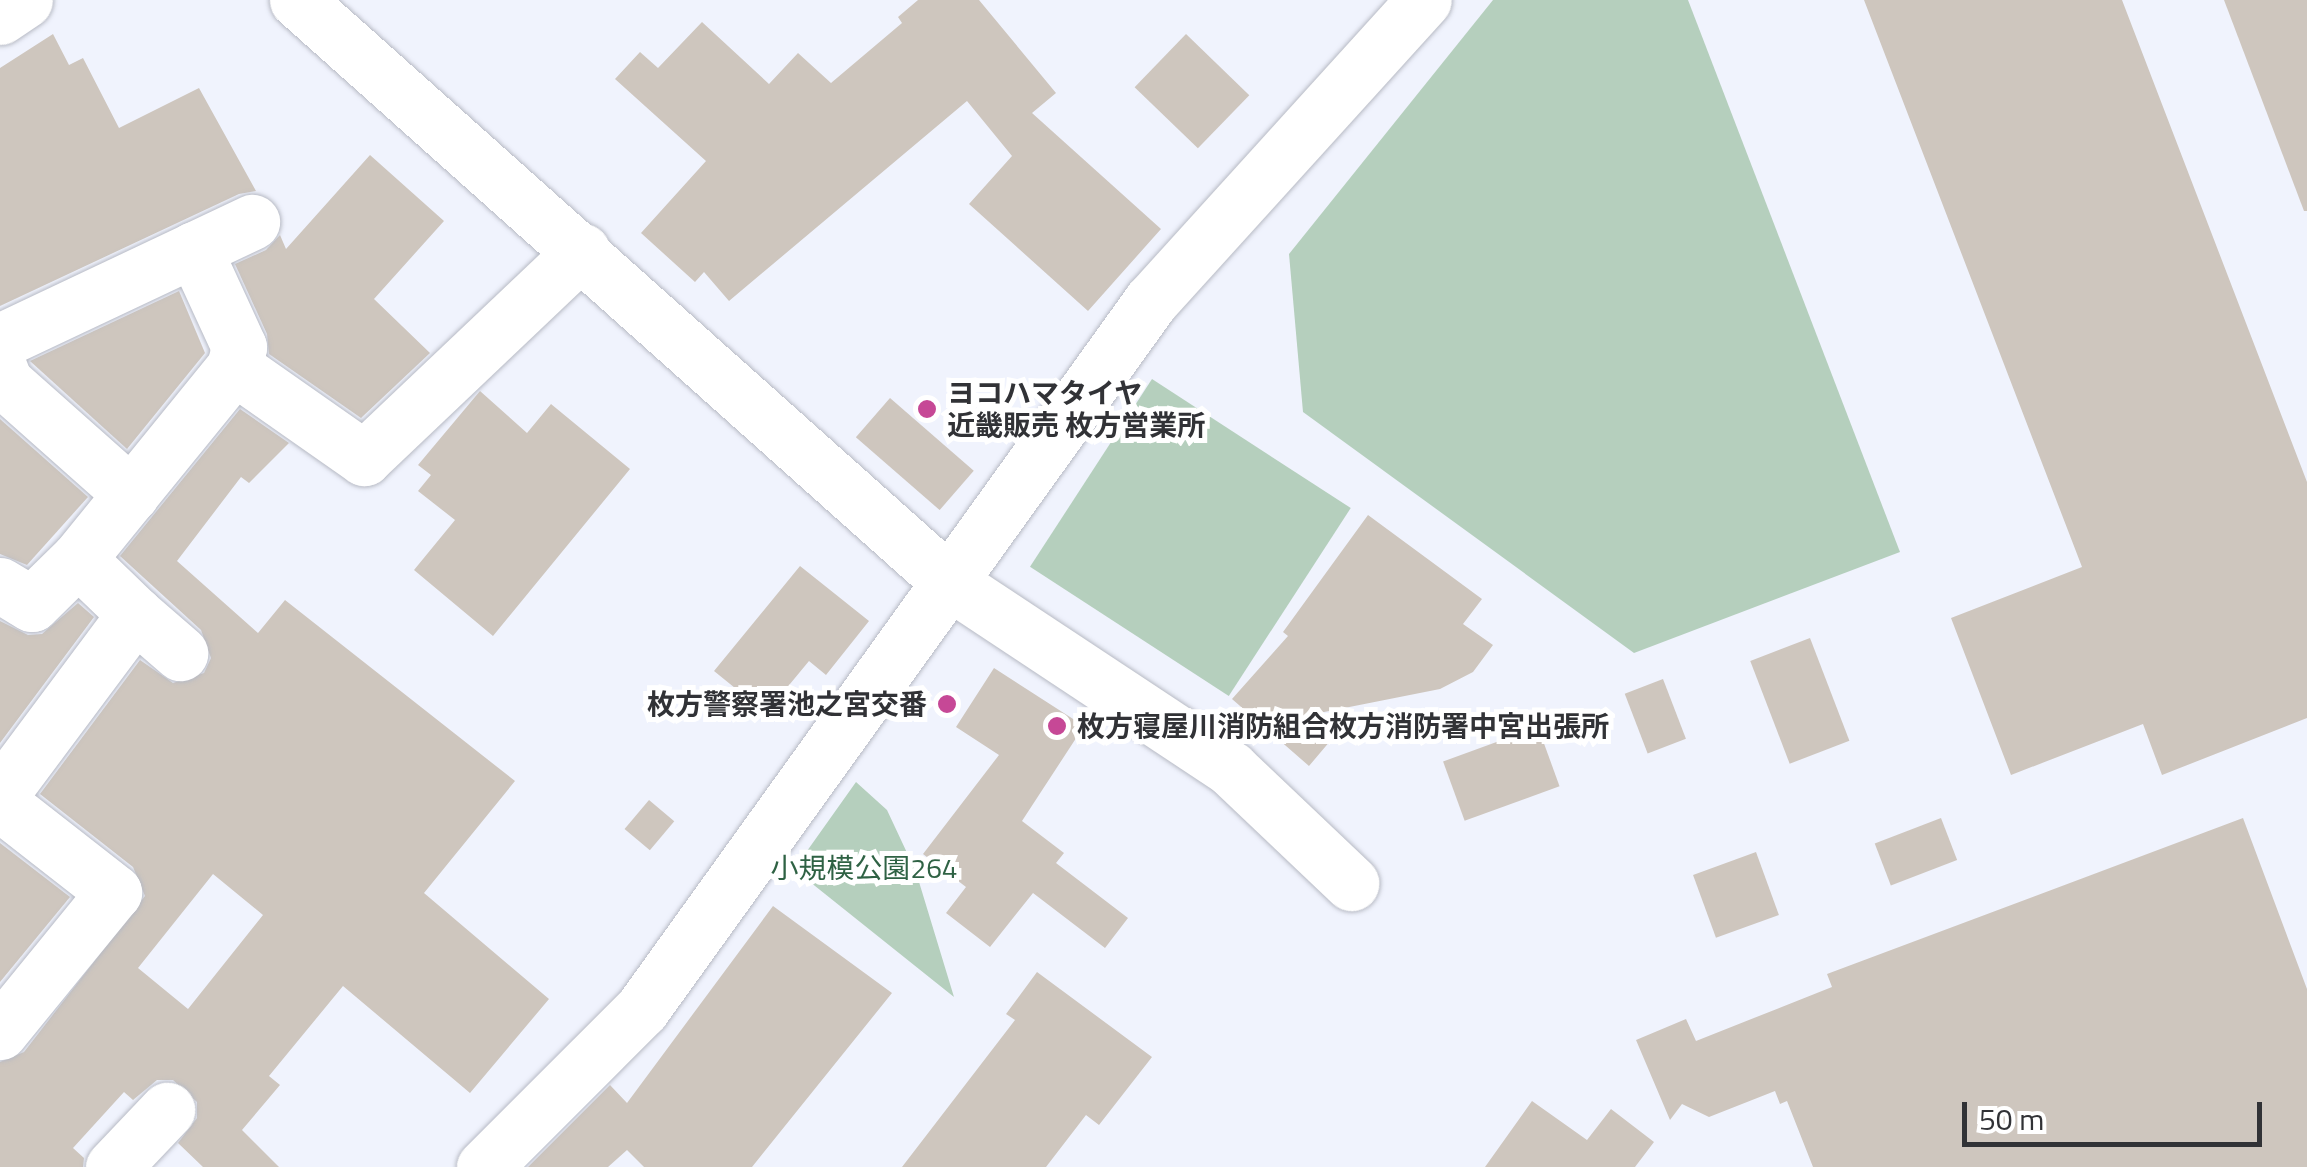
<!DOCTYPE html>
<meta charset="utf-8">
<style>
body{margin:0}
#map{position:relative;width:2307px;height:1167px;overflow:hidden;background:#f0f3fd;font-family:"Titillium Web","Noto Sans JP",sans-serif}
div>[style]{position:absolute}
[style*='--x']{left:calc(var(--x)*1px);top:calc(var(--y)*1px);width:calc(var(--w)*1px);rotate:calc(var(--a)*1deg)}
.green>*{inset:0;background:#b5cfbd;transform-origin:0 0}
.building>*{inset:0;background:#cec6be;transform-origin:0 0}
.roads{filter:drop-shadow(0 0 2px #b7bac4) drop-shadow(0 0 2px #b7bac4)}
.minor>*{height:55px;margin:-27.5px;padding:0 27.5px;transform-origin:27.5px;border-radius:27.5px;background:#fff}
.highway>*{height:55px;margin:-27.5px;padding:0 27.5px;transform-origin:27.5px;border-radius:27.5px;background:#fff}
.dots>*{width:28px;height:28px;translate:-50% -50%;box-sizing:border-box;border:5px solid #fff;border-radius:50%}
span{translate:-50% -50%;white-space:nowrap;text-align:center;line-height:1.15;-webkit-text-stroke:10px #fff;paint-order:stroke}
.poi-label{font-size:28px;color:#313236;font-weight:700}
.left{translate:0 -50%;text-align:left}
.right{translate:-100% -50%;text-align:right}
.park-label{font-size:28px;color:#2f6244}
.scale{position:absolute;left:1962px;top:1102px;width:300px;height:45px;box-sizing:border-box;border:5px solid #313236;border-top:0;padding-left:12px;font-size:30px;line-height:35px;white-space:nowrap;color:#313236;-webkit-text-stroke:8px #fff;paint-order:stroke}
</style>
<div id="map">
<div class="green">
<i style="clip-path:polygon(1493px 0,1688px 0,1900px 552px,1634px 653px,1303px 412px,1289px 254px)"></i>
<i style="left:1152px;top:379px;width:237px;height:224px;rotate:33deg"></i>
<i style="clip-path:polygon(856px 782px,887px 810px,916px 872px,954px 997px,805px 878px,818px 860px,807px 851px)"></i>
</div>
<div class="building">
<i style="clip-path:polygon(918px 0,979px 0,1056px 93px,1032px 113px,1161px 229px,1088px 311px,969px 204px,1012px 156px,967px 101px,729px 301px,704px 272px,695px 282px,641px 233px,706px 161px,615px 79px,640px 52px,658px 68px,702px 22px,769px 84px,798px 53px,831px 83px,902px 23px,898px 17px)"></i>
<i style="clip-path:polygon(1864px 0,2122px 0,2307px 482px,2307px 718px,2162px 775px,2143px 724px,2011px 775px,1951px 618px,2082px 567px)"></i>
<i style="clip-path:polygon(2224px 0,2307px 0,2307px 211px,2304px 211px)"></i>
<i style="clip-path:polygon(53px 34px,69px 65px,83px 58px,119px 128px,199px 88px,256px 191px,239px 194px,0 306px,0 68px)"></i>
<i style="left:1186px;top:34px;width:88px;height:74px;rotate:44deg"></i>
<i style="clip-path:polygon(370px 155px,444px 221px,374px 299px,430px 353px,361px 418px,269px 354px,267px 334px,235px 264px,266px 250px,280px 235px,286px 249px)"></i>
<i style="clip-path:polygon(179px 291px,205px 353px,127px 449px,30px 361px)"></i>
<i style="clip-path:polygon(480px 391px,527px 433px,551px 404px,630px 469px,493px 636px,414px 570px,455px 520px,418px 491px,431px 475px,418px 465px)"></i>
<i style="left:890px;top:398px;width:111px;height:52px;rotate:41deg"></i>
<i style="clip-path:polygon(evenodd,240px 409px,289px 443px,249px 483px,241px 477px,177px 561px,258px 633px,285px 600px,515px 781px,424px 893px,549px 999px,470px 1093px,343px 986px,269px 1076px,280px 1085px,242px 1130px,279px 1167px,203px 1167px,178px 1143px,197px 1118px,197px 1102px,173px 1080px,157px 1080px,133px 1100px,124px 1092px,73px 1148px,84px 1158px,83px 1167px,0 1167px,0 1062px,24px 1052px,145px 896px,133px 867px,40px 794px,140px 660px,173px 683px,204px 673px,211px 658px,201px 630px,120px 556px,240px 409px,213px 874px,263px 915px,188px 1009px,138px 968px,213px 874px)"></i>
<i style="clip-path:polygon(0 419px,88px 497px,27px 565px,0 554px)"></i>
<i style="clip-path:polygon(1368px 515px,1482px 599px,1463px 624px,1493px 645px,1473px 672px,1440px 689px,1304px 716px,1331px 740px,1309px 766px,1232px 699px,1288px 636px,1283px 632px)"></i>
<i style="clip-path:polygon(800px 566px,869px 621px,826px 675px,809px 661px,766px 713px,714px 671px)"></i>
<i style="clip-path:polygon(78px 603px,94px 617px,0 743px,0 621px,28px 635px,42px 634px)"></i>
<i style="left:1810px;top:638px;width:110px;height:64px;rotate:69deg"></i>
<i style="clip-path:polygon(994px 668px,1084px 726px,1022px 821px,1064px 853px,1056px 863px,1128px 918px,1105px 948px,1033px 893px,990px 947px,946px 913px,966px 887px,923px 854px,999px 755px,956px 727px)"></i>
<i style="left:1663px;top:679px;width:64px;height:41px;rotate:69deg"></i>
<i style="left:1538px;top:727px;width:63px;height:101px;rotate:70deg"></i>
<i style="left:649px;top:800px;width:33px;height:38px;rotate:40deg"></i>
<i style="left:1941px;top:818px;width:45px;height:71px;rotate:69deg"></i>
<i style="clip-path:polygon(2243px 818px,2307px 989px,2307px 1167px,1813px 1167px,1787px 1101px,1780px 1104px,1775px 1091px,1709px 1117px,1682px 1104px,1670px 1120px,1636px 1040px,1686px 1019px,1696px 1041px,1832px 987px,1827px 974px)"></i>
<i style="clip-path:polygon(0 843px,70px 897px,0 982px)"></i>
<i style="left:1756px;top:852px;width:67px;height:67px;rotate:70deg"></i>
<i style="clip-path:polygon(773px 906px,892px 993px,752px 1167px,644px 1167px,627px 1150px,608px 1167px,528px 1167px,610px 1085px,627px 1103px)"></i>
<i style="clip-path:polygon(1037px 972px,1152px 1057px,1099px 1125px,1086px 1115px,1046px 1167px,902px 1167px,1015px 1020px,1006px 1014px)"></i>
<i style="clip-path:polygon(1532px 1101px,1587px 1140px,1611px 1109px,1654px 1142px,1635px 1167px,1485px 1167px)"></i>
</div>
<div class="roads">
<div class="minor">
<i style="--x:297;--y:0;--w:874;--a:41.75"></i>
<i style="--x:949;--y:582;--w:338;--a:33.5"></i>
<i style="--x:1231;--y:769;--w:166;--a:43.5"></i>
<i style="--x:194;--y:249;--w:108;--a:65.3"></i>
<i style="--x:239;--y:347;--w:21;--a:104"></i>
<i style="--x:0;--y:341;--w:279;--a:-25.3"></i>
<i style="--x:0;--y:369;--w:14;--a:69"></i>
<i style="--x:5;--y:382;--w:169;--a:41.6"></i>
<i style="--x:0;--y:585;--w:37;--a:31"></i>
<i style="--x:32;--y:604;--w:64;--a:-44.4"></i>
<i style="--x:78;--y:559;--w:247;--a:-50.9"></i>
<i style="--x:234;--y:367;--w:159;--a:35"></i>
<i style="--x:364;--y:458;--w:301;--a:-43.5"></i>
<i style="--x:135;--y:614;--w:60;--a:40.9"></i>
<i style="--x:0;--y:795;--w:226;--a:-53.3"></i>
<i style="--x:135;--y:614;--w:79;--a:-136"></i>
<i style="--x:0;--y:803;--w:145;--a:38"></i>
<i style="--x:114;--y:892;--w:181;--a:129.2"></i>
<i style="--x:113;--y:1167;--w:79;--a:-46.5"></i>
<i style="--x:484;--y:1167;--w:223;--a:-45"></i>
<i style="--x:642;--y:1009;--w:872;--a:-54.29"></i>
<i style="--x:1151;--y:301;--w:406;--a:-47.8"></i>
</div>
<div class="highway">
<i style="--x:0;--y:17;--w:30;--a:-34"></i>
</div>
</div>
<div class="dots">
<i style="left:927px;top:409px;background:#c64896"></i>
<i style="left:947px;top:704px;background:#c64896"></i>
<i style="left:1057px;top:726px;background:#c64896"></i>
</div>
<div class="poi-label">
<span class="left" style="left:947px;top:409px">ヨコハマタイヤ<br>近畿販売 枚方営業所</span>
<span class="right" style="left:927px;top:704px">枚方警察署池之宮交番</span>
<span class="left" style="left:1077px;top:726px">枚方寝屋川消防組合枚方消防署中宮出張所</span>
</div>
<div class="park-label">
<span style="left:864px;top:868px">小規模公園264</span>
</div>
<div class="scale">50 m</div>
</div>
